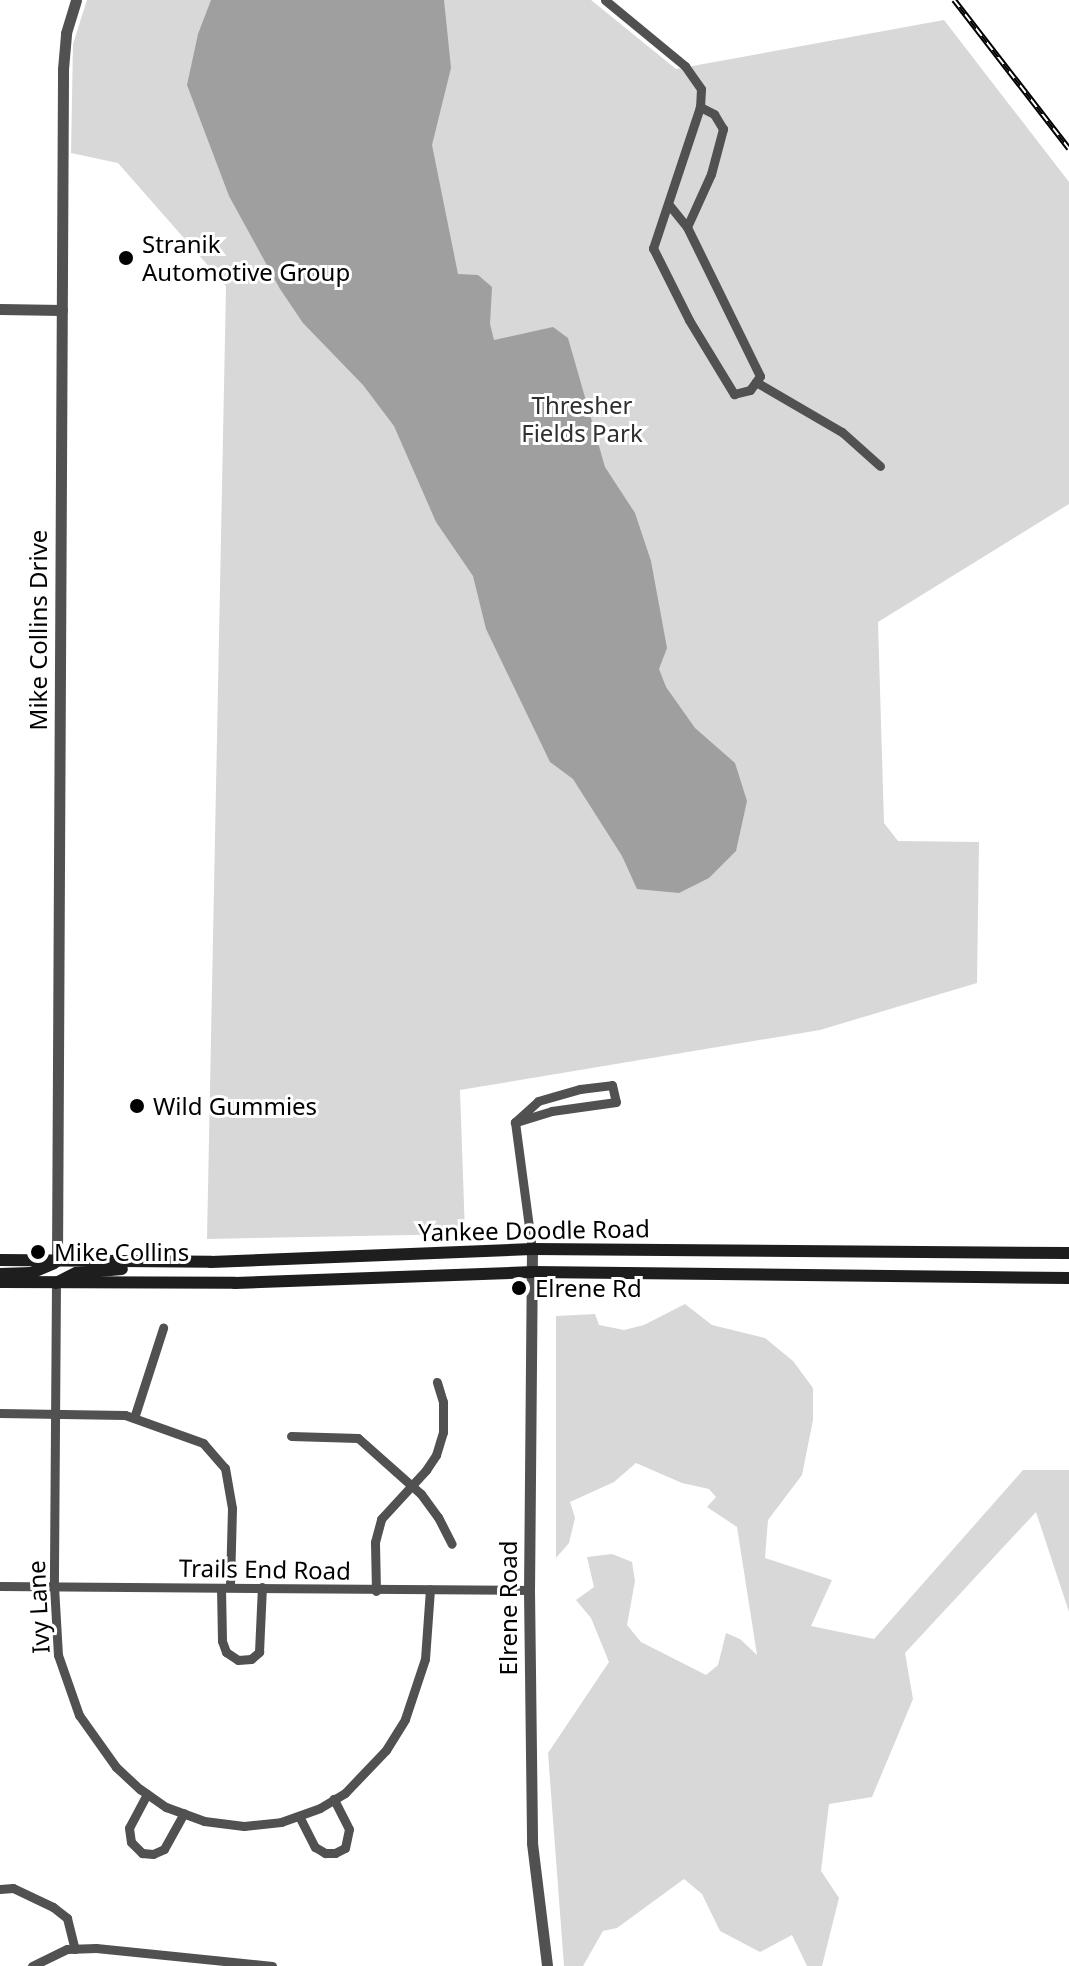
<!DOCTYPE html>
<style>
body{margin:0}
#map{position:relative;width:1069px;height:1966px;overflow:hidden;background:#fff;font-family:"Noto Sans",sans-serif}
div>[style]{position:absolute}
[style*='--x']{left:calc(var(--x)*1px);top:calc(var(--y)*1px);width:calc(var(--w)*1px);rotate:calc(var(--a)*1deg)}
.green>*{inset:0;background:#d8d8d8}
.water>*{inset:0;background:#9f9f9f}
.minor>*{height:9px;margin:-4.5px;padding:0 4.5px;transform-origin:4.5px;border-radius:4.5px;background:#515151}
.tertiary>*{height:11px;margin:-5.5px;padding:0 5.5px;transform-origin:5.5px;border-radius:5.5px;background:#515151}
.secondary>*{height:12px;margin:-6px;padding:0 6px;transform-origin:6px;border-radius:6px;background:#1e1e1e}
.rail>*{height:6px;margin-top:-3px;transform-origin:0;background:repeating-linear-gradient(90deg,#fff 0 9px,#000 0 18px);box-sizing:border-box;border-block:2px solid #000}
.dots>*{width:22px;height:22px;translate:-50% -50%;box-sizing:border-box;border:4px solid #fff;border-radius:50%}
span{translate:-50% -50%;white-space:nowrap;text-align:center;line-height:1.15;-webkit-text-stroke:6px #fff;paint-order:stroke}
.poi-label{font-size:24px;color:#000}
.left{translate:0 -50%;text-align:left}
.park-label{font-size:24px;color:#2f2f2f}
.street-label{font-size:24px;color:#000}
</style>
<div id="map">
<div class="green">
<i style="clip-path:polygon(87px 0,591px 0,676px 69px,944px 20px,1069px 182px,1069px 504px,878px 622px,884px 823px,898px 841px,979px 842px,977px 983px,820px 1030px,460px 1090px,465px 1234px,207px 1239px,226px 286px,118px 163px,71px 153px,73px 44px)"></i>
<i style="clip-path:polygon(685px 1304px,712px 1325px,765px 1338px,793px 1361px,813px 1388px,813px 1420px,802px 1475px,768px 1520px,765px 1558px,832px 1580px,811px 1626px,874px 1639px,1023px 1470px,1069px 1470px,1069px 1612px,1036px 1512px,905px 1653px,913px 1699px,872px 1797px,829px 1804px,821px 1871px,839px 1898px,822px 1966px,807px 1966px,792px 1935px,760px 1952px,720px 1931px,702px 1894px,684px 1879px,617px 1928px,603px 1931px,583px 1966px,564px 1966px,548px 1753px,609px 1662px,591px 1618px,576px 1600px,594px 1587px,587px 1557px,612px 1554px,632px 1562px,635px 1581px,627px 1625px,641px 1642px,706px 1675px,718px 1665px,726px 1633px,740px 1639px,757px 1655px,737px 1527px,707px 1507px,716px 1497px,709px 1489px,682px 1483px,636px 1463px,614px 1482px,570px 1502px,575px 1518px,569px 1543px,556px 1558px,556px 1316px,595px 1314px,599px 1325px,624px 1330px,644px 1325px)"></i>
</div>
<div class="water">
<i style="clip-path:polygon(211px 0,444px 0,451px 68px,432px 145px,458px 274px,478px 275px,492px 287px,490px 324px,494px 340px,553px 327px,568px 338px,605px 467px,635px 513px,651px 561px,667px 648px,659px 669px,666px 687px,695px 728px,735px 763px,747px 801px,736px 851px,709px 878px,679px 893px,637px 889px,622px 856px,573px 779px,550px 762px,486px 629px,473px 576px,436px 522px,394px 426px,363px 385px,303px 323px,280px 289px,229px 196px,187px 85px,198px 34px)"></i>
</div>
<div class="minor">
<i style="--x:605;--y:0;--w:104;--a:39.5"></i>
<i style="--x:685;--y:66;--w:28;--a:55"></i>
<i style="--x:701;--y:89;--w:18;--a:93"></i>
<i style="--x:700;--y:107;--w:149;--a:108.4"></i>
<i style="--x:653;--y:248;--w:80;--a:63.4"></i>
<i style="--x:689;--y:320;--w:87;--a:58.7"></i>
<i style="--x:734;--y:394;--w:16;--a:-14"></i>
<i style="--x:750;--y:390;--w:17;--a:-54"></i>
<i style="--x:760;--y:376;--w:166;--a:-116.1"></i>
<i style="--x:687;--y:227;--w:28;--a:-129"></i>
<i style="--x:687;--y:227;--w:58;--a:-65.6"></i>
<i style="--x:711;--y:174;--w:47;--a:-75.1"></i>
<i style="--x:723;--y:129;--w:17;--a:-121"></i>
<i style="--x:714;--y:114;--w:16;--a:-153"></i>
<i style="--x:756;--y:382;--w:99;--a:30.2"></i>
<i style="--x:842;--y:432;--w:51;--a:41.8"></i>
<i style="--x:515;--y:1122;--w:31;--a:-42"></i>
<i style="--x:538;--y:1101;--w:44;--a:-15.9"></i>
<i style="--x:580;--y:1089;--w:32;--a:-7"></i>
<i style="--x:612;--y:1085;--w:17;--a:77"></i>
<i style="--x:616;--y:1102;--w:65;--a:172"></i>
<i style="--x:552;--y:1111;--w:39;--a:163"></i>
<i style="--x:515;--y:1122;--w:128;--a:82.4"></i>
<i style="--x:56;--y:1283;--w:303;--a:90.4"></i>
<i style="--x:54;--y:1586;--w:69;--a:86.7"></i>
<i style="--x:58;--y:1655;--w:64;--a:70.7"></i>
<i style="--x:79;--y:1715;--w:64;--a:54.6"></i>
<i style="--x:116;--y:1767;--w:33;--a:43"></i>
<i style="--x:140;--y:1789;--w:32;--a:35"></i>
<i style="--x:166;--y:1807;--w:40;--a:20.2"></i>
<i style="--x:204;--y:1821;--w:40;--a:7.1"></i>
<i style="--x:244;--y:1826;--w:37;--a:-6"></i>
<i style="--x:281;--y:1822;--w:41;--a:-19.7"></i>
<i style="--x:320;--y:1808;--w:29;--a:-31"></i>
<i style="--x:345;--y:1793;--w:59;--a:-46.4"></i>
<i style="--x:386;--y:1750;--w:36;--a:-58"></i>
<i style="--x:405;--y:1719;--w:63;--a:-71.6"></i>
<i style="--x:425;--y:1659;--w:70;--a:-85.9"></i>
<i style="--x:0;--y:1413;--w:125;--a:0.9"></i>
<i style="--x:125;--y:1415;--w:83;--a:19.7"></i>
<i style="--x:203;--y:1443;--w:33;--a:49"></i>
<i style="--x:225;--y:1468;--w:41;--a:80.1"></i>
<i style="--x:232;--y:1508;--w:79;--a:91.5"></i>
<i style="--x:134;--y:1418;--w:95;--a:-72.1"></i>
<i style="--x:291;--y:1436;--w:67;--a:1.7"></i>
<i style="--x:358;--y:1438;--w:84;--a:41.6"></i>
<i style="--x:421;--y:1494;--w:29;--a:54"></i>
<i style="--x:438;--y:1517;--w:30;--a:63"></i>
<i style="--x:0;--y:1586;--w:529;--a:0.43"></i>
<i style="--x:221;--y:1588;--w:53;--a:88.9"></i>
<i style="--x:222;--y:1641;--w:12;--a:70"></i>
<i style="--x:226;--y:1652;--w:14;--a:34"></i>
<i style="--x:238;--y:1660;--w:13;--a:-4"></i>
<i style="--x:251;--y:1659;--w:11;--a:-41"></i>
<i style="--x:259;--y:1652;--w:65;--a:-87.4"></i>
<i style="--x:376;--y:1591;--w:49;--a:-91.2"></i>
<i style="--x:375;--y:1542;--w:24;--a:-75"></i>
<i style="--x:381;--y:1519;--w:67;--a:-47.4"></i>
<i style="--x:426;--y:1470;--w:18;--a:-56"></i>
<i style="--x:436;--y:1455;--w:24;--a:-73"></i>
<i style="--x:443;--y:1432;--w:30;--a:-90"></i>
<i style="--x:443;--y:1402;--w:21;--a:-107"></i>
<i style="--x:147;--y:1794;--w:38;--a:118"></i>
<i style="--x:129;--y:1828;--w:14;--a:82"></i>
<i style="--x:131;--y:1842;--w:16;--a:45"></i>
<i style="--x:142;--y:1853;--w:11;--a:5"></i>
<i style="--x:153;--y:1854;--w:12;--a:-24"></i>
<i style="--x:164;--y:1849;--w:41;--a:-60.9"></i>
<i style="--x:299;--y:1816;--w:35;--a:63"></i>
<i style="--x:315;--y:1847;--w:12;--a:31"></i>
<i style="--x:325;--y:1853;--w:10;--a:0"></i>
<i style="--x:335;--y:1853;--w:11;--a:-27"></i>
<i style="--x:345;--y:1848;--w:19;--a:-78"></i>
<i style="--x:349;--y:1829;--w:34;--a:-117"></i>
<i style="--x:0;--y:1889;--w:13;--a:-4"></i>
<i style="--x:13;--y:1888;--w:44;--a:25.4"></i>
<i style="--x:53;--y:1907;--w:18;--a:38"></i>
<i style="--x:67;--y:1918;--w:32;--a:76"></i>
<i style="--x:32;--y:1966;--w:39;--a:-26"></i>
<i style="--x:67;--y:1949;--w:29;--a:-2"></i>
<i style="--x:96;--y:1948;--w:177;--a:5.8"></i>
</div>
<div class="tertiary">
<i style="--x:0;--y:309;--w:62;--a:0.9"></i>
<i style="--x:532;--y:1249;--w:341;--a:90.5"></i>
<i style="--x:529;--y:1590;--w:253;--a:89.3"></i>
<i style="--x:532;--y:1843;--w:124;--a:83"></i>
<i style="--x:57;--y:1261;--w:1192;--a:-89.71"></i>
<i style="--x:63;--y:69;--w:36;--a:-85"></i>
<i style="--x:66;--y:33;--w:34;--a:-73"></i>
</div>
<div class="secondary">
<i style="--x:0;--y:1260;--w:211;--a:0.5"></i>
<i style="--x:211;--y:1262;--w:321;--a:-2.3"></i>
<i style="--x:532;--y:1249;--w:537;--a:0.43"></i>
<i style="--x:0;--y:1274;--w:31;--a:-2"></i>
<i style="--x:31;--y:1273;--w:25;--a:-23"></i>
<i style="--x:0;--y:1282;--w:235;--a:0.2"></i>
<i style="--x:235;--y:1283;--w:298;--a:-2.1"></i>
<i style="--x:533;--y:1272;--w:536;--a:0.64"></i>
<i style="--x:56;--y:1283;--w:22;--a:-27"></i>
<i style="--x:76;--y:1273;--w:46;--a:-5"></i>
</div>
<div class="rail">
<i style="--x:954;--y:0;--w:188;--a:52.3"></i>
</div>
<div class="dots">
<i style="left:126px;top:258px;background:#000"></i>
<i style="left:137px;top:1106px;background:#000"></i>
<i style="left:38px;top:1252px;background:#000"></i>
<i style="left:519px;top:1288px;background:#000"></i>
</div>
<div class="poi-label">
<span class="left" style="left:142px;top:258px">Stranik<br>Automotive Group</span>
<span class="left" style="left:153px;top:1106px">Wild Gummies</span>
<span class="left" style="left:54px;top:1252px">Mike Collins</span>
<span class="left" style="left:535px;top:1288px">Elrene Rd</span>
</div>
<div class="park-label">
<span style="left:582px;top:419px">Thresher<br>Fields Park</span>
</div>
<div class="street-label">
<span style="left:38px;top:630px;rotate:-90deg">Mike Collins Drive</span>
<span style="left:534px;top:1230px;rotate:-1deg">Yankee Doodle Road</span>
<span style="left:265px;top:1569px;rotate:1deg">Trails End Road</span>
<span style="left:38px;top:1607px;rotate:-93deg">Ivy Lane</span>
<span style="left:508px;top:1608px;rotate:-90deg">Elrene Road</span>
</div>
</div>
